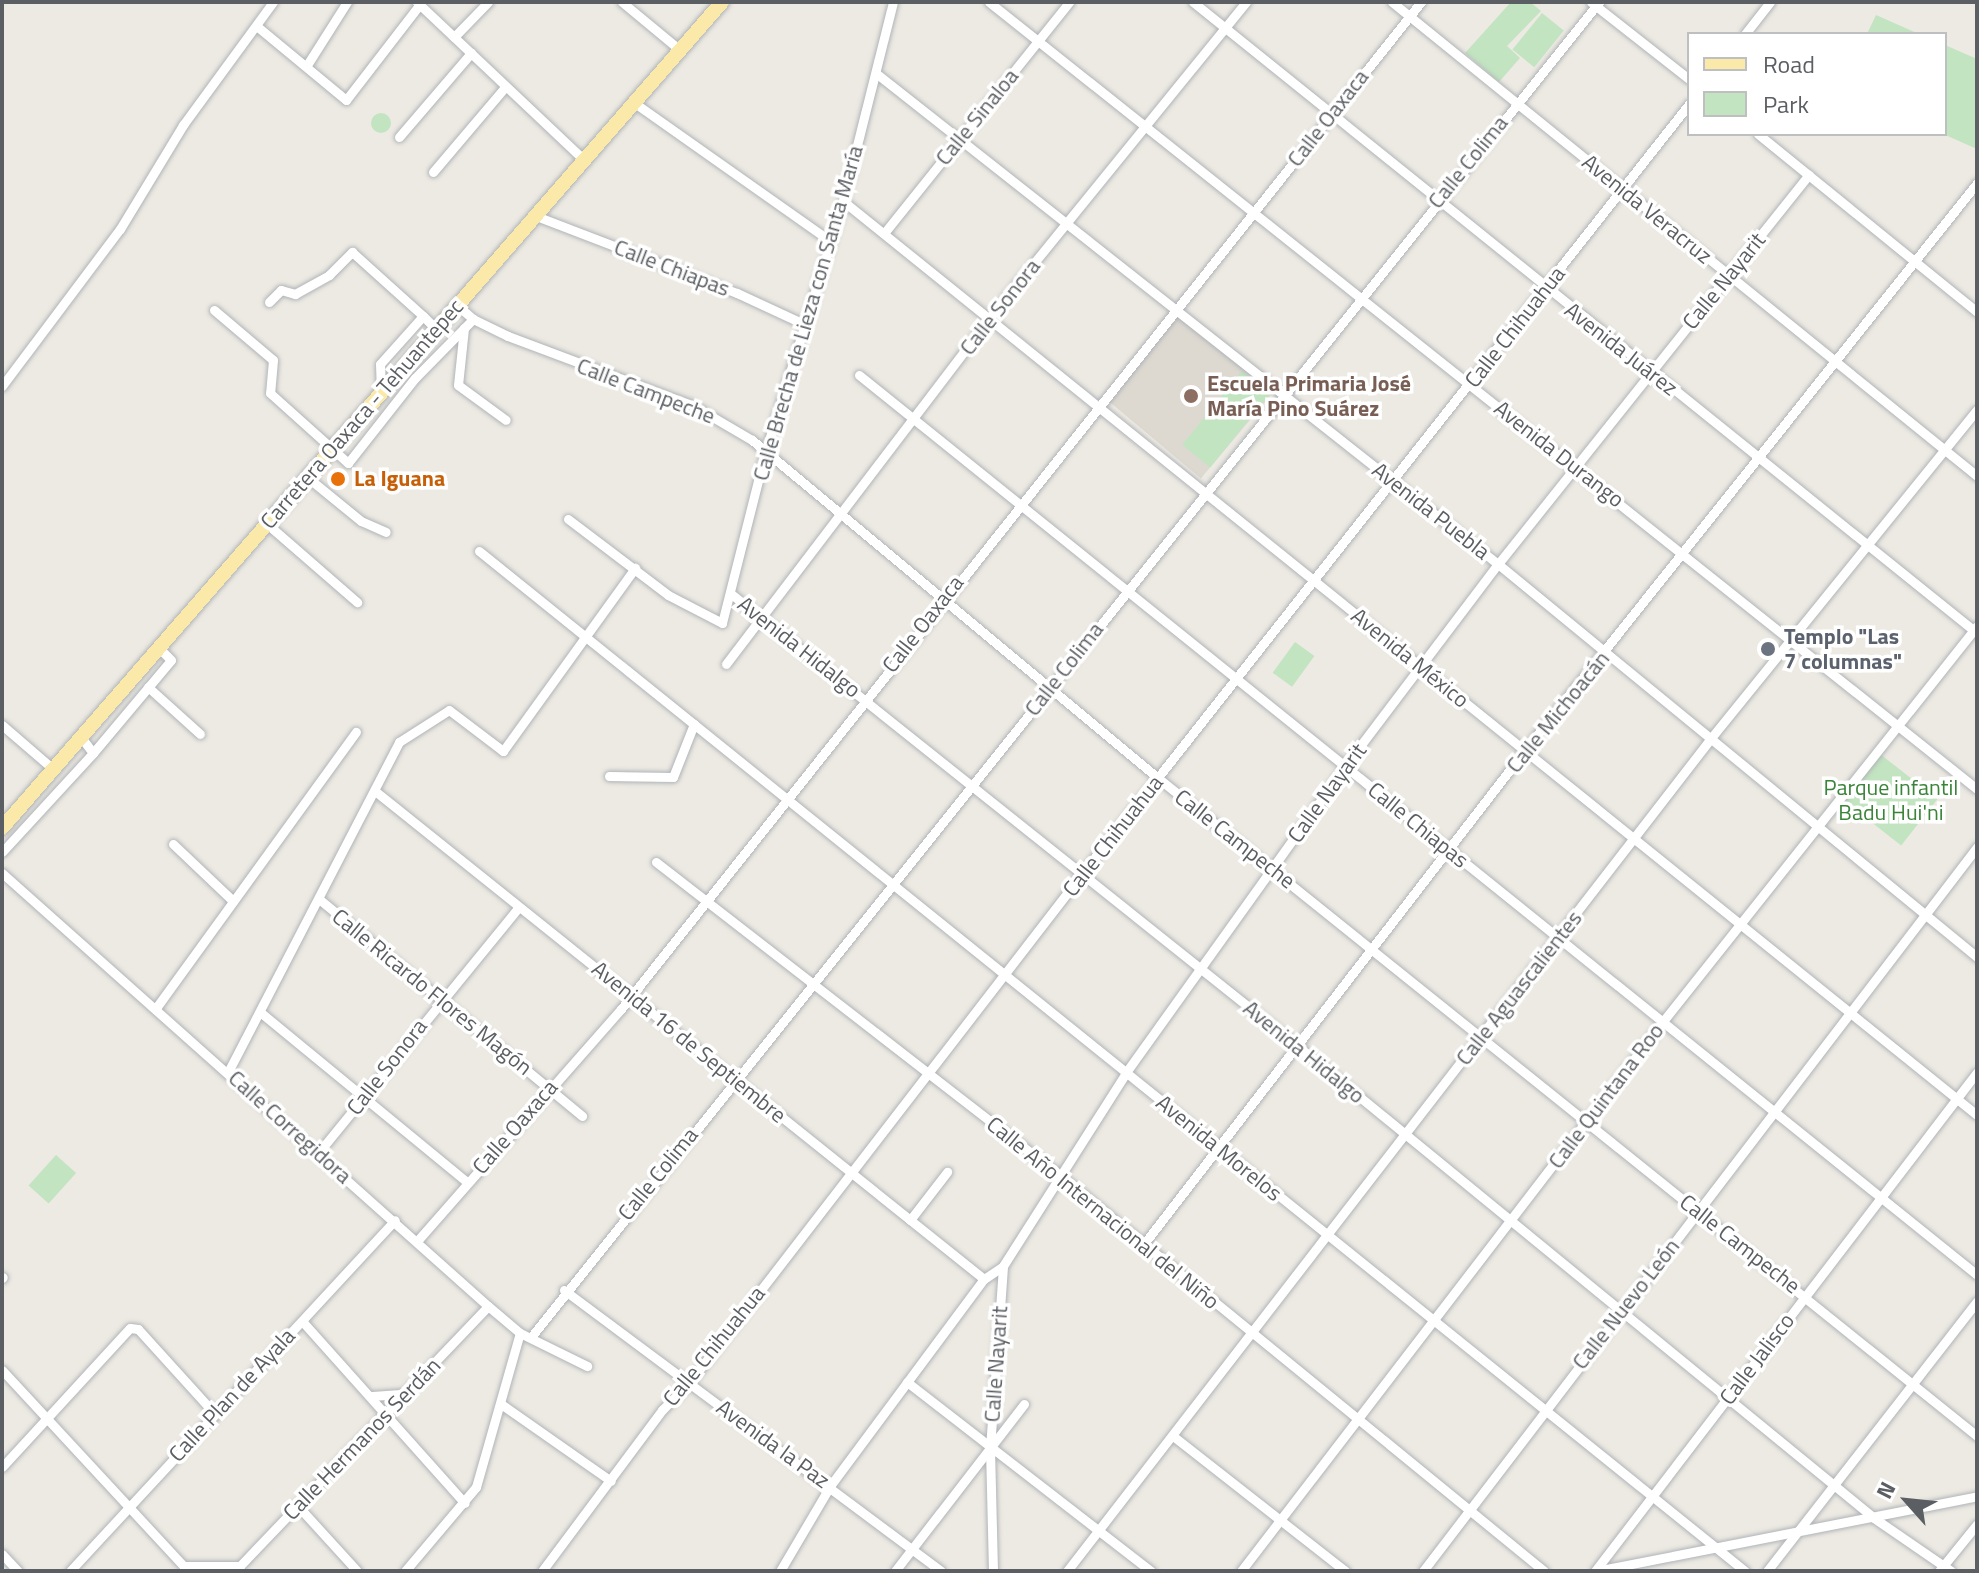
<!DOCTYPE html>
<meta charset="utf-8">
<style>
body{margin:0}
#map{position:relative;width:1979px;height:1573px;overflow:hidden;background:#edeae3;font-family:"Titillium Web",sans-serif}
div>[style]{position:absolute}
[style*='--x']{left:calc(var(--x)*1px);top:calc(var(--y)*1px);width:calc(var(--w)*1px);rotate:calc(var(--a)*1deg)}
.education>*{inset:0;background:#ddd9d1;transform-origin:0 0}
.green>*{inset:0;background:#c2e4c0;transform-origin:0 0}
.round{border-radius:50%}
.roads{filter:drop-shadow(0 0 2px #b0b4b8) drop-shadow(0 0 2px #b0b4b8)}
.street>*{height:9px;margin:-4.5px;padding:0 4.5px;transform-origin:4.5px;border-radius:4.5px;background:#fff}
.primary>*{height:14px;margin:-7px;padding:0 7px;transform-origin:7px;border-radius:7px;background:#fbe9aa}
.dots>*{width:22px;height:22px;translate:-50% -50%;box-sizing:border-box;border:4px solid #fff;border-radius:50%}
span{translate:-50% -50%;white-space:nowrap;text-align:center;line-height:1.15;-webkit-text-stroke:7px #fff;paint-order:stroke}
.street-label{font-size:22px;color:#5b5f63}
.education-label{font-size:22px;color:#785e54;font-weight:700}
.left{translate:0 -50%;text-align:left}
.food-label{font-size:22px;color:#c56008;font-weight:700}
.worship-label{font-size:22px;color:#5b616d;font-weight:700}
.park-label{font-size:22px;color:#3a8439}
.frame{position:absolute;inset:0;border:4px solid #5b5f63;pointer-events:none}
.legend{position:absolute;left:1687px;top:32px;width:260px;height:104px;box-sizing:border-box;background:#fff;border:2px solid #bdbfc1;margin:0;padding:10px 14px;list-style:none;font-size:24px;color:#5b5f63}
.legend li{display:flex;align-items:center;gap:16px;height:40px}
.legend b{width:40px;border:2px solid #bdbfc1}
.north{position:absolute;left:1867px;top:1461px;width:80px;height:80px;-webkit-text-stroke:6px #fff;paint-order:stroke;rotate:297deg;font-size:22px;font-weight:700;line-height:32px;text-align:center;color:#5b5f63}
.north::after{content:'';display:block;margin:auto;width:28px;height:36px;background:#5b5f63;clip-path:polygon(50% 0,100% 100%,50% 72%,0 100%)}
</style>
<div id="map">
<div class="education">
<i style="left:1177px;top:311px;width:126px;height:113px;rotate:40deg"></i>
</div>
<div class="green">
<i style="clip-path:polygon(1511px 2px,1530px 2px,1541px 11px,1507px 46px,1520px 58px,1499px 82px,1465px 53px)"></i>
<i style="left:1542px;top:13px;width:28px;height:47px;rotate:39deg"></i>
<i style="clip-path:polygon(1876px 15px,1919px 34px,1867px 34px)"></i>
<i style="clip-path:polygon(1945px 45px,1977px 59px,1977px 149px,1943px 134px)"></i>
<i class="round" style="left:371px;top:113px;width:20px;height:20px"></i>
<i style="left:1242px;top:371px;width:36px;height:95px;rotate:39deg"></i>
<i style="left:1295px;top:642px;width:24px;height:38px;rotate:36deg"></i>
<i style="left:1880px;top:754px;width:73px;height:59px;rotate:38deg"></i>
<i style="left:56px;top:1155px;width:27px;height:41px;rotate:42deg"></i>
</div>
<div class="roads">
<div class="street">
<i style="--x:417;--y:2;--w:230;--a:43.4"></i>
<i style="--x:622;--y:2;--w:75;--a:39.6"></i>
<i style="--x:989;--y:2;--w:1263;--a:38.54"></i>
<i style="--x:1193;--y:2;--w:1006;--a:38.83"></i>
<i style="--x:1392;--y:2;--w:753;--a:39.02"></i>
<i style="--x:1591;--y:2;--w:125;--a:38.2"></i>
<i style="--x:259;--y:28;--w:113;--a:39.6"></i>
<i style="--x:346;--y:100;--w:121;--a:-52.4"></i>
<i style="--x:1745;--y:34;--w:41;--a:-52"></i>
<i style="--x:454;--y:37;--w:49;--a:-45.8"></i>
<i style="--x:307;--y:65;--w:75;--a:-57.6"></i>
<i style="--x:877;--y:74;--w:791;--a:38.28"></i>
<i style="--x:1498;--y:564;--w:620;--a:39.37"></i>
<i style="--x:636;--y:104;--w:236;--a:35.2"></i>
<i style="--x:1758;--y:134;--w:282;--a:39.1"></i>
<i style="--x:399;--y:137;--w:111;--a:-49.4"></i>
<i style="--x:433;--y:172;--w:111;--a:-49.7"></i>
<i style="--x:843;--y:201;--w:1456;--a:38.87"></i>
<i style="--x:536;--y:216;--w:215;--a:21"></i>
<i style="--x:737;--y:293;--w:76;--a:24.9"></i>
<i style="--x:885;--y:232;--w:295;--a:-51.3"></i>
<i style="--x:269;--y:302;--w:17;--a:-45"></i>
<i style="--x:281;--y:290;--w:15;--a:16"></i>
<i style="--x:295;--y:294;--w:39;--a:-29"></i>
<i style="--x:329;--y:275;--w:33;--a:-45"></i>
<i style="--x:352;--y:252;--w:96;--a:42"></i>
<i style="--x:457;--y:305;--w:21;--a:41"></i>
<i style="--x:473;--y:319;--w:39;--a:26"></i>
<i style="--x:508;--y:336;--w:197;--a:20.6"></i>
<i style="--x:692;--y:405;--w:69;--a:30.3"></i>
<i style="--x:752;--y:440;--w:528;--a:39.78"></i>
<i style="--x:1158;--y:778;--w:1051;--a:38.78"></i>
<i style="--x:214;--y:310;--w:77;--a:40.3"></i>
<i style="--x:273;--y:360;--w:33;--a:95"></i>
<i style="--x:270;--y:393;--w:105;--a:41.9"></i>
<i style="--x:348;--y:463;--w:108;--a:-51.8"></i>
<i style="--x:415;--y:378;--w:83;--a:-45.5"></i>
<i style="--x:464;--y:328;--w:57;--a:96"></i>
<i style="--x:458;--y:385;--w:59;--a:36.1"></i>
<i style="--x:859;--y:375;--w:1435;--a:38.83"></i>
<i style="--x:2;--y:386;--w:196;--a:-53.1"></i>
<i style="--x:120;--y:229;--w:122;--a:-58.8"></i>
<i style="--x:183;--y:125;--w:152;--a:-53.8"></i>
<i style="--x:381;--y:392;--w:28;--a:-92"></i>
<i style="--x:380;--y:364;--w:64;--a:-48.1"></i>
<i style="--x:423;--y:316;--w:18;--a:45"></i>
<i style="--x:307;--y:477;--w:70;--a:39.2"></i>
<i style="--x:361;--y:521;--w:27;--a:24"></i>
<i style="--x:568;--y:519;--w:126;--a:37.2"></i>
<i style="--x:668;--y:595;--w:61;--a:27.4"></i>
<i style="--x:722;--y:623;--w:175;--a:-75.8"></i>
<i style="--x:765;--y:453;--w:264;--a:-72.8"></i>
<i style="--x:843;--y:201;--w:205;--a:-75.9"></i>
<i style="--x:266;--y:523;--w:121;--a:41"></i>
<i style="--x:479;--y:551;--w:1626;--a:38.86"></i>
<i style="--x:730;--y:593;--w:729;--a:38.6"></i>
<i style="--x:1300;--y:1048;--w:742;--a:39.31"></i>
<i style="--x:1874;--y:1518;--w:93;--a:34.5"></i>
<i style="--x:726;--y:664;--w:436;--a:-52.7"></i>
<i style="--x:990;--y:317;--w:406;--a:-50.9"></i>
<i style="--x:148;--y:687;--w:70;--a:42.1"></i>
<i style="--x:2;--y:725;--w:66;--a:40.7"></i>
<i style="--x:93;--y:753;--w:121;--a:-50"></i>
<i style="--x:171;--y:660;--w:18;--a:-135"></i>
<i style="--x:609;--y:776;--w:64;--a:0.9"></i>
<i style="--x:673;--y:777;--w:57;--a:-68.4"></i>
<i style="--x:375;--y:791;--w:780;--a:38.71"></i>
<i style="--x:173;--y:844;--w:83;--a:43.5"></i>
<i style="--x:2;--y:852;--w:134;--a:-47.4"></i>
<i style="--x:93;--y:753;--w:21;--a:-127"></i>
<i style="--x:656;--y:862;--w:507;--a:37.8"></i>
<i style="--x:1057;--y:1173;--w:629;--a:39.26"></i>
<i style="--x:2;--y:873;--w:651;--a:41.7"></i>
<i style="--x:488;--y:1306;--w:42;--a:40.2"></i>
<i style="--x:520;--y:1333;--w:75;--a:26.2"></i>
<i style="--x:319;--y:899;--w:341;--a:39.5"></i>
<i style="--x:156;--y:1008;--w:341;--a:-54.1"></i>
<i style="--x:260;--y:1012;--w:268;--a:39.4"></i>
<i style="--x:228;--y:1072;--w:372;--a:-62.6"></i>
<i style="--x:399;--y:742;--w:59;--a:-32.6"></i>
<i style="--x:449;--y:710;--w:68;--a:37.2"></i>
<i style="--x:503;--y:751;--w:226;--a:-54.2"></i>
<i style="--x:319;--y:1152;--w:315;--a:-50.8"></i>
<i style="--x:910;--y:1220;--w:61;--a:-52.4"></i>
<i style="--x:418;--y:1240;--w:308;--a:-48.7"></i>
<i style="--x:621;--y:1009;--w:1286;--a:-51.54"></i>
<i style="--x:1143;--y:1245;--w:625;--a:-52.34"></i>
<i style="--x:1525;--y:750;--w:725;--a:-51.44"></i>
<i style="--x:2;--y:1278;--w:1;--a:-45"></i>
<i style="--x:564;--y:1290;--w:470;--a:36.7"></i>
<i style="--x:302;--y:1321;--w:244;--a:48.2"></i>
<i style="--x:531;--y:1337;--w:1710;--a:-51.34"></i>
<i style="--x:2;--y:1370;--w:274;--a:47.2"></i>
<i style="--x:907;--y:1382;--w:309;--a:37.8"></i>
<i style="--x:372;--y:1396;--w:32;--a:-4"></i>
<i style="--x:501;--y:1404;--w:134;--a:35"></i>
<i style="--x:1173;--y:1436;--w:219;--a:38.1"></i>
<i style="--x:2;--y:1467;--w:189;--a:-47.4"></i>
<i style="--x:130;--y:1328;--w:8;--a:7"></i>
<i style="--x:138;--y:1329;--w:115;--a:47.8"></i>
<i style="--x:297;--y:1505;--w:89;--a:47.7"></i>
<i style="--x:2;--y:1554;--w:23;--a:47"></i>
<i style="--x:184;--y:1566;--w:56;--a:0"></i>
<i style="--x:70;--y:1571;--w:478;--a:-47.2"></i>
<i style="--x:235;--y:1571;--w:366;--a:-46.3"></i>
<i style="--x:405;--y:1571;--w:110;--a:-49.8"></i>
<i style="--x:476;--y:1487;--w:160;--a:-74.1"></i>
<i style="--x:542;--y:1571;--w:201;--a:-53.3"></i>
<i style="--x:662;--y:1410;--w:38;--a:-45"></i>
<i style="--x:689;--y:1383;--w:642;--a:-52.34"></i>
<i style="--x:1081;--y:875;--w:982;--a:-51.74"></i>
<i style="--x:780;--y:1571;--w:99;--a:-59.5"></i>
<i style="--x:830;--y:1486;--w:258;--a:-53.4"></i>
<i style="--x:984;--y:1279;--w:23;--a:-34"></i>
<i style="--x:895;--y:1571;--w:211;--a:-52.3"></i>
<i style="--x:993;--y:1571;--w:123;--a:-91.4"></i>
<i style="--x:990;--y:1448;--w:182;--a:-85.9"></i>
<i style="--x:1003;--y:1266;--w:231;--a:-57.5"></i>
<i style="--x:1127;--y:1071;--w:375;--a:-54.4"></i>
<i style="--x:1345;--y:766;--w:253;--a:-52.9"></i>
<i style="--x:1498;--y:564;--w:498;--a:-51.4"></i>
<i style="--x:1067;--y:1571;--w:1053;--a:-52.29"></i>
<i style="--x:1711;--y:738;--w:422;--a:-51"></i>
<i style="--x:1241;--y:1571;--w:695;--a:-52.49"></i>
<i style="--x:1664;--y:1020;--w:503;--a:-51.54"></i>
<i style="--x:1423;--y:1571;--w:912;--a:-52.58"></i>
<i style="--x:1595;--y:1571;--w:628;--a:-52.56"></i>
<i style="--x:1596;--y:1571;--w:388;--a:-11.1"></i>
<i style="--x:1767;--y:1571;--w:342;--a:-52.1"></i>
<i style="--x:1939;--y:1571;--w:60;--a:-51"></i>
</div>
<div class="primary">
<i style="--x:2;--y:828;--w:1096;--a:-48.92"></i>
</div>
</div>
<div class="dots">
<i style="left:1191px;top:396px;background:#8d6e63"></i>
<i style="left:338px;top:479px;background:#e8710a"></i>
<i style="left:1768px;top:649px;background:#6b7280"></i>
</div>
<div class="street-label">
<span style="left:977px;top:117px;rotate:-51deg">Calle Sinaloa</span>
<span style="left:1328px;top:118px;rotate:-52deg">Calle Oaxaca</span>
<span style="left:1468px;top:162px;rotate:-51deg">Calle Colima</span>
<span style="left:1647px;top:209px;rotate:39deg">Avenida Veracruz</span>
<span style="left:672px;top:268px;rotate:21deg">Calle Chiapas</span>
<span style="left:1724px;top:281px;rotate:-51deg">Calle Nayarit</span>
<span style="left:1000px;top:307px;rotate:-52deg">Calle Sonora</span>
<span style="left:808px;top:313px;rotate:-74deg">Calle Brecha de Lieza con Santa María</span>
<span style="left:1515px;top:327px;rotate:-52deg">Calle Chihuahua</span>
<span style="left:1621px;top:349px;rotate:38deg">Avenida Juárez</span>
<span style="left:646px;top:391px;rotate:21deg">Calle Campeche</span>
<span style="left:362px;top:414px;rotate:-49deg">Carretera Oaxaca - Tehuantepec</span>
<span style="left:1559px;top:454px;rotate:38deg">Avenida Durango</span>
<span style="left:1431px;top:511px;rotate:38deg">Avenida Puebla</span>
<span style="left:923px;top:624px;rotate:-52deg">Calle Oaxaca</span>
<span style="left:799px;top:647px;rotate:38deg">Avenida Hidalgo</span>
<span style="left:1410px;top:658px;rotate:39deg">Avenida México</span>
<span style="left:1064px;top:669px;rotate:-52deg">Calle Colima</span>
<span style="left:1558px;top:712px;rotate:-51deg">Calle Michoacán</span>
<span style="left:1327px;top:793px;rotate:-54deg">Calle Nayarit</span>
<span style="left:1418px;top:825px;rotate:39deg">Calle Chiapas</span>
<span style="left:1113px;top:836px;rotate:-52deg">Calle Chihuahua</span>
<span style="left:1235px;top:839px;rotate:38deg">Calle Campeche</span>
<span style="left:1519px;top:988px;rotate:-52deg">Calle Aguascalientes</span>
<span style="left:432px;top:992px;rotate:39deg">Calle Ricardo Flores Magón</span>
<span style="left:689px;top:1042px;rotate:39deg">Avenida 16 de Septiembre</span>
<span style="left:1304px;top:1052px;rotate:39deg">Avenida Hidalgo</span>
<span style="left:387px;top:1067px;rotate:-52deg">Calle Sonora</span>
<span style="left:1606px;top:1096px;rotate:-53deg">Calle Quintana Roo</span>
<span style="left:290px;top:1127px;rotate:42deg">Calle Corregidora</span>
<span style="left:515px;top:1127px;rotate:-49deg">Calle Oaxaca</span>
<span style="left:1219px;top:1148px;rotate:39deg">Avenida Morelos</span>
<span style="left:658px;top:1174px;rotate:-51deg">Calle Colima</span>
<span style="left:1103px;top:1213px;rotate:39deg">Calle Año Internacional del Niño</span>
<span style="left:1740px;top:1244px;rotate:38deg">Calle Campeche</span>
<span style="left:1626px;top:1304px;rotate:-52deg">Calle Nuevo León</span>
<span style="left:714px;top:1346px;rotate:-51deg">Calle Chihuahua</span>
<span style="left:1757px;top:1359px;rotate:-53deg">Calle Jalisco</span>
<span style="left:996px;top:1364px;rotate:-86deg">Calle Nayarit</span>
<span style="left:232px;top:1395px;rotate:-47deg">Calle Plan de Ayala</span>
<span style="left:362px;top:1439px;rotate:-46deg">Calle Hermanos Serdán</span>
<span style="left:773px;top:1444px;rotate:36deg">Avenida la Paz</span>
</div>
<div class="education-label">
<span class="left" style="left:1207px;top:396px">Escuela Primaria José<br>María Pino Suárez</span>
</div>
<div class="food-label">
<span class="left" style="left:354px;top:479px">La Iguana</span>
</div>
<div class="worship-label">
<span class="left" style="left:1784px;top:649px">Templo "Las<br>7 columnas"</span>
</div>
<div class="park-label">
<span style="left:1891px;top:800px">Parque infantil<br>Badu Hui'ni</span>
</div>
<div class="frame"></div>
<ul class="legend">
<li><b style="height:10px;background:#fbe9aa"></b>Road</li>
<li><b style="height:22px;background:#c2e4c0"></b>Park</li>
</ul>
<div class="north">N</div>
</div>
